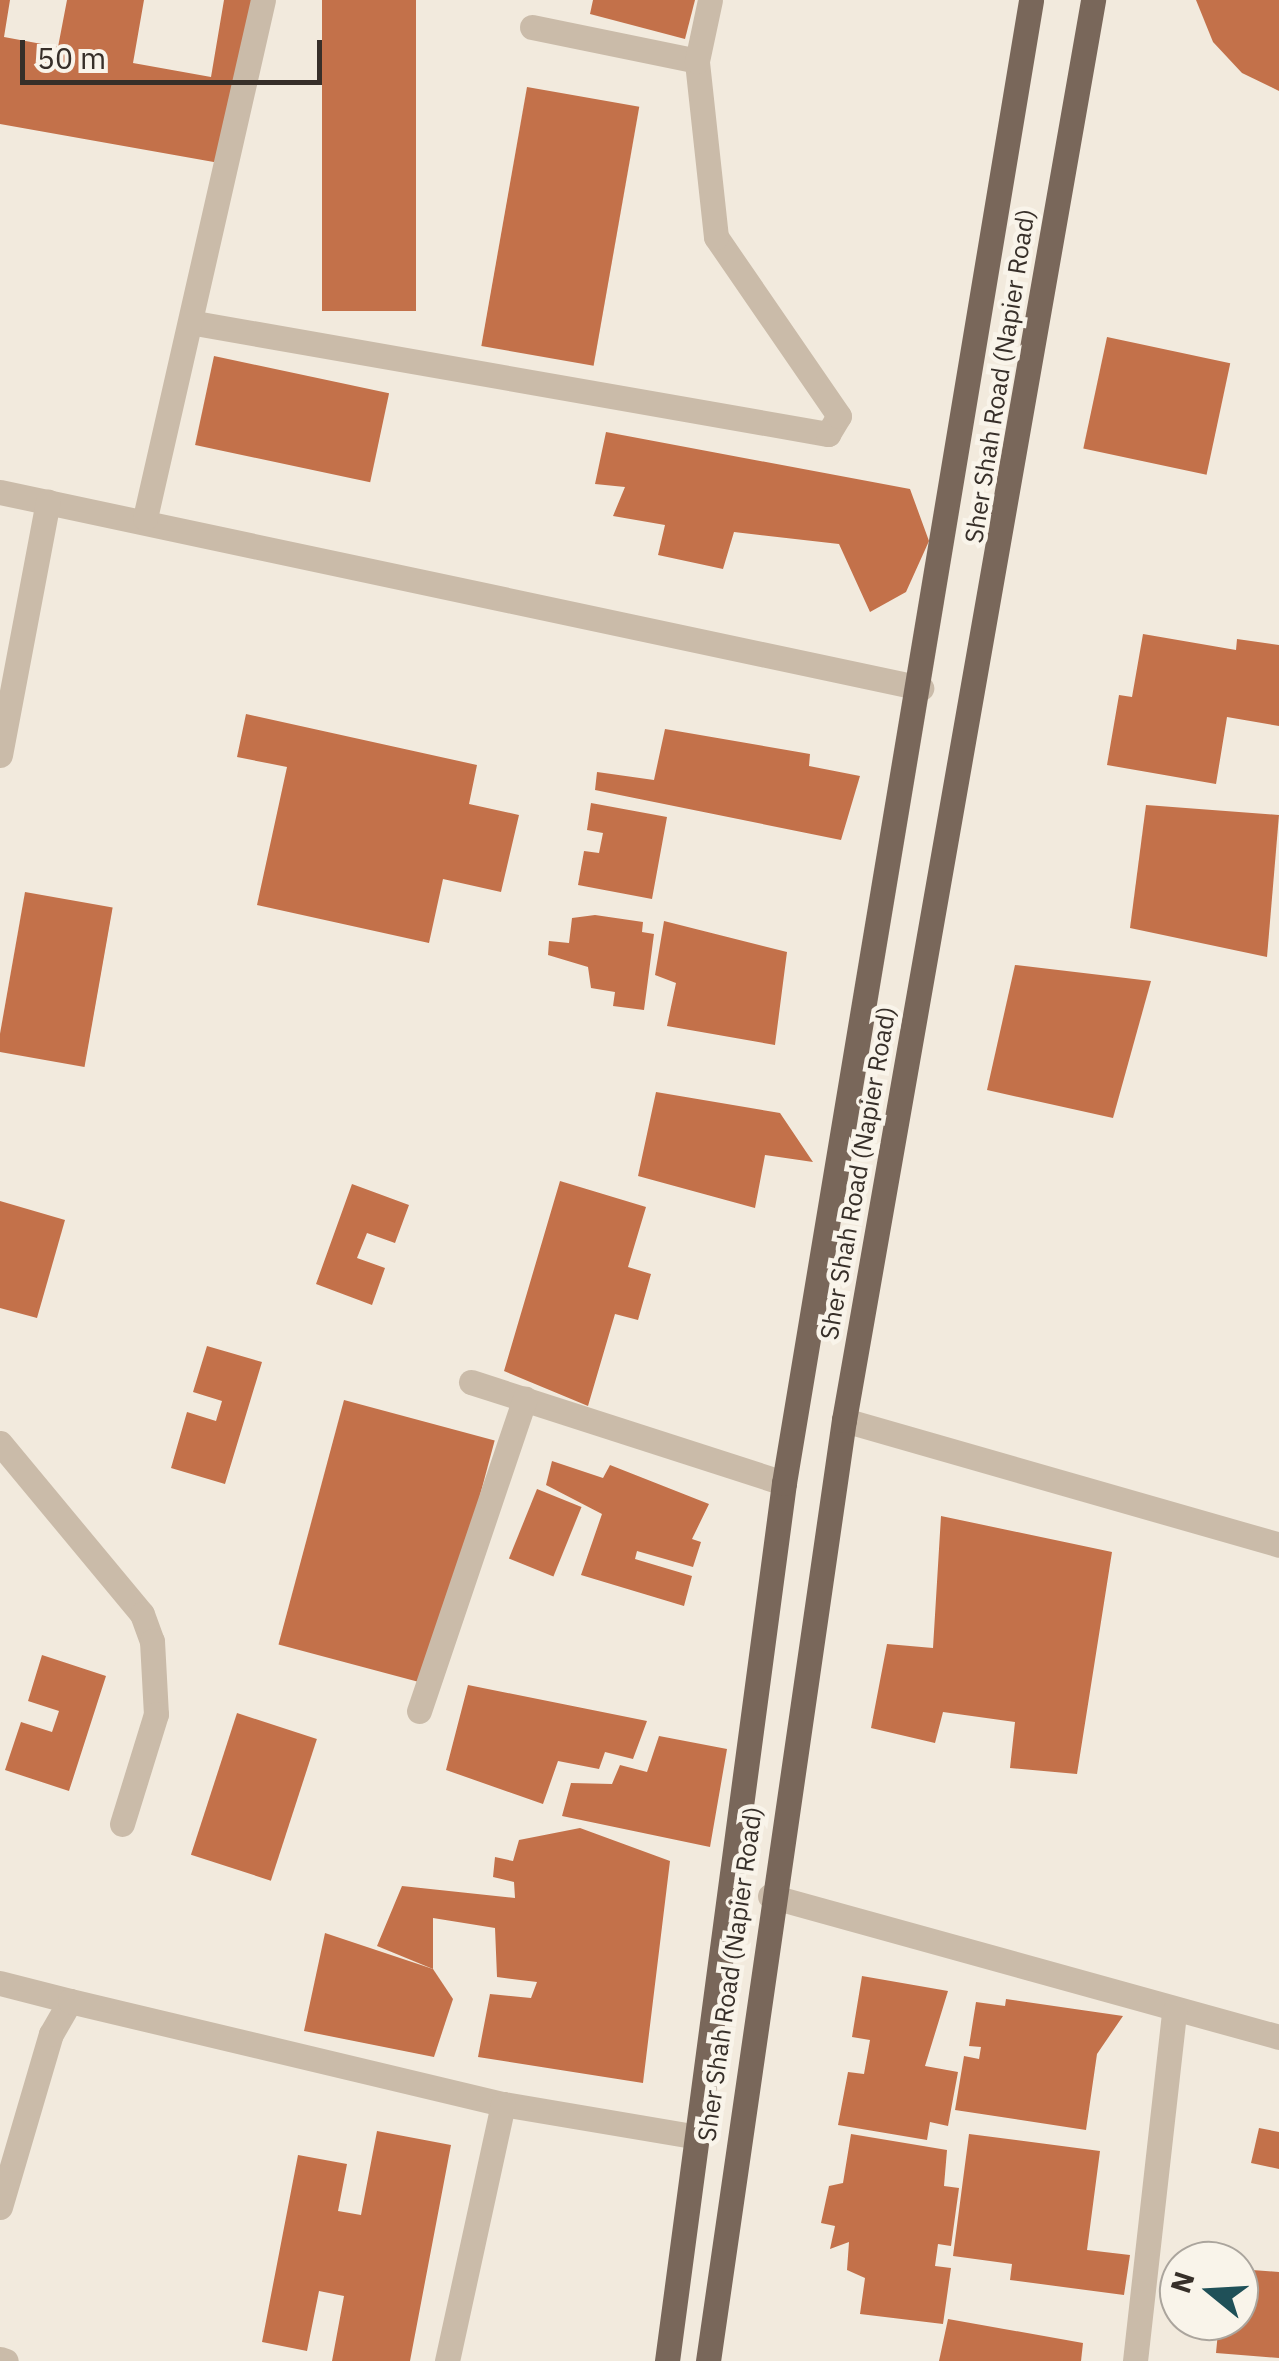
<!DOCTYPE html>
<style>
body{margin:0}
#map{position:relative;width:1279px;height:2361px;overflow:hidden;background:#f2eadd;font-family:"IBM Plex Sans",sans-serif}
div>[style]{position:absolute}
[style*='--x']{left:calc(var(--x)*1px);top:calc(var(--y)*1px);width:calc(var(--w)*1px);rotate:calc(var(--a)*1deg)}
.building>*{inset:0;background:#c3714a;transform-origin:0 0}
.minor>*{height:25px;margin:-12.5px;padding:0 12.5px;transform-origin:12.5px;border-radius:12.5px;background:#cabba9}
.major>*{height:25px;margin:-12.5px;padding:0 12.5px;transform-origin:12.5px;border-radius:12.5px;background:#79675a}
span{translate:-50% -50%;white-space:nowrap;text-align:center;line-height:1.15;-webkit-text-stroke:9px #f9f4ea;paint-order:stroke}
.street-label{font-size:25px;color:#372f29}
.north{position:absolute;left:1159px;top:2241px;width:100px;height:100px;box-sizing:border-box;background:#f9f4ea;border:2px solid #aba59d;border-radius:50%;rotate:288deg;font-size:28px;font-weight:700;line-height:40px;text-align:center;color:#372f29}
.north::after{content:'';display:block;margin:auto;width:35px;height:45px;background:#1f5058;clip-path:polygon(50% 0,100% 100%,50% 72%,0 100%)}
.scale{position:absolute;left:20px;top:40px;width:302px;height:45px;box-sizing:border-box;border:5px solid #372f29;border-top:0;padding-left:12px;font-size:30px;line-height:35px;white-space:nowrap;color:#372f29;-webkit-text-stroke:8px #f9f4ea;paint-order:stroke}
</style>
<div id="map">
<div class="building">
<i style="clip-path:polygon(0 0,10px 0,4px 37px,58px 47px,67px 0,144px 0,133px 63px,211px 77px,224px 0,255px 0,225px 164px,0 124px)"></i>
<i style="left:322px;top:0;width:94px;height:311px"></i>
<i style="clip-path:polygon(593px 0,695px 0,685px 39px,590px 14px)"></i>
<i style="clip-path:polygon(1196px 0,1279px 0,1279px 91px,1242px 73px,1213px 42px)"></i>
<i style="left:527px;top:87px;width:114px;height:263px;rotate:10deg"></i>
<i style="left:1107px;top:337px;width:126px;height:114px;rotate:12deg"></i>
<i style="left:214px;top:356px;width:179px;height:91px;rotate:12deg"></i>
<i style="clip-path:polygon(606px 432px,910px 489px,929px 541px,906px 592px,870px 612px,839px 544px,734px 532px,723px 569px,658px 555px,665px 525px,613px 516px,625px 487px,595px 484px)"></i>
<i style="clip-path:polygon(1143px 634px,1236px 650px,1237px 639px,1279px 645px,1279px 726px,1227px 717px,1216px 784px,1107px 765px,1119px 695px,1132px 697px)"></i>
<i style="clip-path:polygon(246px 714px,477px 765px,469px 804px,519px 815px,501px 892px,443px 879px,429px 943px,257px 905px,287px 767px,237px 757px)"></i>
<i style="clip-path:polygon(665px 729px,810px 754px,809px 766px,860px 776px,841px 840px,595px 790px,597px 772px,654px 780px)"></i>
<i style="clip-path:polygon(591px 803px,667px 817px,652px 899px,578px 885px,584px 851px,599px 853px,603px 833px,587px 830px)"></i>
<i style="clip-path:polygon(1146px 805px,1279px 815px,1267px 957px,1130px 928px)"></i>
<i style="left:25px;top:892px;width:89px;height:162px;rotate:10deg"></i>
<i style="clip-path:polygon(595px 915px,643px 922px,642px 932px,654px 934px,644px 1010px,613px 1006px,615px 992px,591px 988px,588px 967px,548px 955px,549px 941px,569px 943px,572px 918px)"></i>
<i style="clip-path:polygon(664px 921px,787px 952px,775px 1045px,667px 1026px,676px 983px,655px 975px)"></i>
<i style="clip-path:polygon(1015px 965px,1151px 981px,1113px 1118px,987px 1090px)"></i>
<i style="clip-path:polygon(656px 1092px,780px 1113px,813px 1162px,765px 1155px,755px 1208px,638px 1176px)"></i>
<i style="clip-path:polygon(560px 1181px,646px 1207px,628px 1267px,651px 1274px,638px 1320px,615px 1314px,588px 1406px,504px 1371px)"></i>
<i style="clip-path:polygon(352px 1184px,409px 1205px,395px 1243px,367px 1233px,357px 1258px,385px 1268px,372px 1305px,316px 1284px)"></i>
<i style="clip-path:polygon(0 1201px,65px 1220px,37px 1318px,0 1308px)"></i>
<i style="clip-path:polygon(207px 1346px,262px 1362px,225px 1484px,171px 1468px,187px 1412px,216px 1421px,222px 1401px,193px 1392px)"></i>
<i style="left:344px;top:1400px;width:156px;height:253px;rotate:15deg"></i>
<i style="clip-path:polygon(552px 1461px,603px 1478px,610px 1465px,709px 1504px,692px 1539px,701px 1542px,693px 1567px,637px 1551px,635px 1559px,692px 1576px,684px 1606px,581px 1575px,602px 1514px,546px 1485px)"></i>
<i style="left:537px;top:1489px;width:48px;height:75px;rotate:22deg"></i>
<i style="clip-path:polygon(941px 1516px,1112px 1552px,1077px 1774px,1010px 1768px,1015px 1722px,943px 1712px,935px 1743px,871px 1728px,887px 1644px,933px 1648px)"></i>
<i style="clip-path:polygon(42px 1655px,106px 1676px,69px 1791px,5px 1770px,21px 1722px,52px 1732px,59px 1711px,28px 1701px)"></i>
<i style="clip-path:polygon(468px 1685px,647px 1721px,633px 1759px,605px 1752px,599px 1769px,558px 1761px,543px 1804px,446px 1770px)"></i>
<i style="left:237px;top:1713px;width:84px;height:149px;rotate:18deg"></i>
<i style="clip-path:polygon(659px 1736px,727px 1749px,710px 1847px,562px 1816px,571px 1783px,612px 1784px,620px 1765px,647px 1772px)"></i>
<i style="clip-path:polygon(580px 1828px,670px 1861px,643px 2083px,478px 2057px,490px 1994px,531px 1998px,537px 1982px,497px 1977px,495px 1928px,433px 1918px,433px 1969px,377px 1946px,402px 1886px,515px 1898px,514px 1882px,493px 1877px,495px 1857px,513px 1861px,519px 1840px)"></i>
<i style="clip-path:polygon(325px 1933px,433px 1969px,453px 1999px,434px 2057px,304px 2031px)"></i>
<i style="clip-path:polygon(862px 1976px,948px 1991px,925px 2066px,958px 2072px,948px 2126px,930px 2122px,927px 2140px,838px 2125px,848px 2072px,864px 2074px,870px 2040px,852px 2037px)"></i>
<i style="clip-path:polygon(1006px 1999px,1123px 2016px,1097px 2054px,1086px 2130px,955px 2110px,964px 2056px,979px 2059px,981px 2047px,969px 2046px,976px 2002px,1005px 2006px)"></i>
<i style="clip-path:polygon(1259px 2128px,1279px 2132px,1279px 2169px,1251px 2163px)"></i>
<i style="clip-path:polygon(377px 2131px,451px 2145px,410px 2361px,332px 2361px,344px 2296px,319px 2291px,307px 2351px,262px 2342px,298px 2155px,347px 2164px,338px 2211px,361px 2215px)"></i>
<i style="clip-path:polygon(851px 2134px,947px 2150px,944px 2186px,959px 2188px,951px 2246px,938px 2244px,935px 2266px,951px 2268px,943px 2324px,860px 2314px,865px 2278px,847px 2270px,849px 2242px,830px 2249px,835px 2226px,821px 2223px,829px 2186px,843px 2183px)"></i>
<i style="clip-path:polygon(969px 2134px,1100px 2151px,1087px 2250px,1130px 2255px,1124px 2295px,1010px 2280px,1012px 2264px,953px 2256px)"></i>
<i style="clip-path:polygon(1239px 2269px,1279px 2272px,1279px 2358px,1216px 2353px,1219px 2321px,1239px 2321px)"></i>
<i style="clip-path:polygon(948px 2319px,1083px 2343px,1081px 2361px,939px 2361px)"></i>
</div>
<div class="minor">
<i style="--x:532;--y:27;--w:168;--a:11.6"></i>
<i style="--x:195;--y:323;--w:643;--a:9.95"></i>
<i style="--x:828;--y:434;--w:21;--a:-59"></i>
<i style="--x:839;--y:416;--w:217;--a:-124.5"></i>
<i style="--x:716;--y:237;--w:177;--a:-96.2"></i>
<i style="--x:697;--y:61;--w:62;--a:-78"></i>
<i style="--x:0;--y:492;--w:942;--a:12.01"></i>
<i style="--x:145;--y:518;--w:531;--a:-77.17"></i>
<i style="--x:0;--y:755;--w:258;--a:-79.3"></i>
<i style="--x:471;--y:1382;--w:329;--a:17.9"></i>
<i style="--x:844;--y:1420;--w:453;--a:16"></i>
<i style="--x:0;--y:1443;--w:222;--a:50.3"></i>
<i style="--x:142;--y:1614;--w:29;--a:70"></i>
<i style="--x:152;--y:1641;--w:73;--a:86.9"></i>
<i style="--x:156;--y:1714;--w:115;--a:107.2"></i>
<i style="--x:419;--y:1711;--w:330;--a:-71.3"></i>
<i style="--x:770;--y:1896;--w:528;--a:15.48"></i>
<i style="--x:0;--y:1983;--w:72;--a:14.4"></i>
<i style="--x:0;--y:2207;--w:180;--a:-73.6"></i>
<i style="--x:51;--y:2034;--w:38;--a:-60"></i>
<i style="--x:70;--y:2001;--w:445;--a:13.4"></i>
<i style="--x:503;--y:2104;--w:192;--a:9.6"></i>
<i style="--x:0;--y:2359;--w:6;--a:18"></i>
<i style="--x:447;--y:2361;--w:263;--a:-77.7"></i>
<i style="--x:1135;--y:2361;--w:352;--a:-83.6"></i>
</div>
<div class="major">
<i style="--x:667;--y:2361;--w:886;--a:-82.41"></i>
<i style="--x:784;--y:1483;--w:1503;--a:-80.54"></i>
<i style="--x:708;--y:2361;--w:951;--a:-81.78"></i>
<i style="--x:844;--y:1420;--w:1442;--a:-80.05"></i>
</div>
<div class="street-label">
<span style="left:1000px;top:376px;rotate:-81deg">Sher Shah Road (Napier Road)</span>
<span style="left:858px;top:1173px;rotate:-80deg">Sher Shah Road (Napier Road)</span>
<span style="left:730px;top:1974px;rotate:-82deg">Sher Shah Road (Napier Road)</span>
</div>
<div class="north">N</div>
<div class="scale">50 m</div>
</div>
